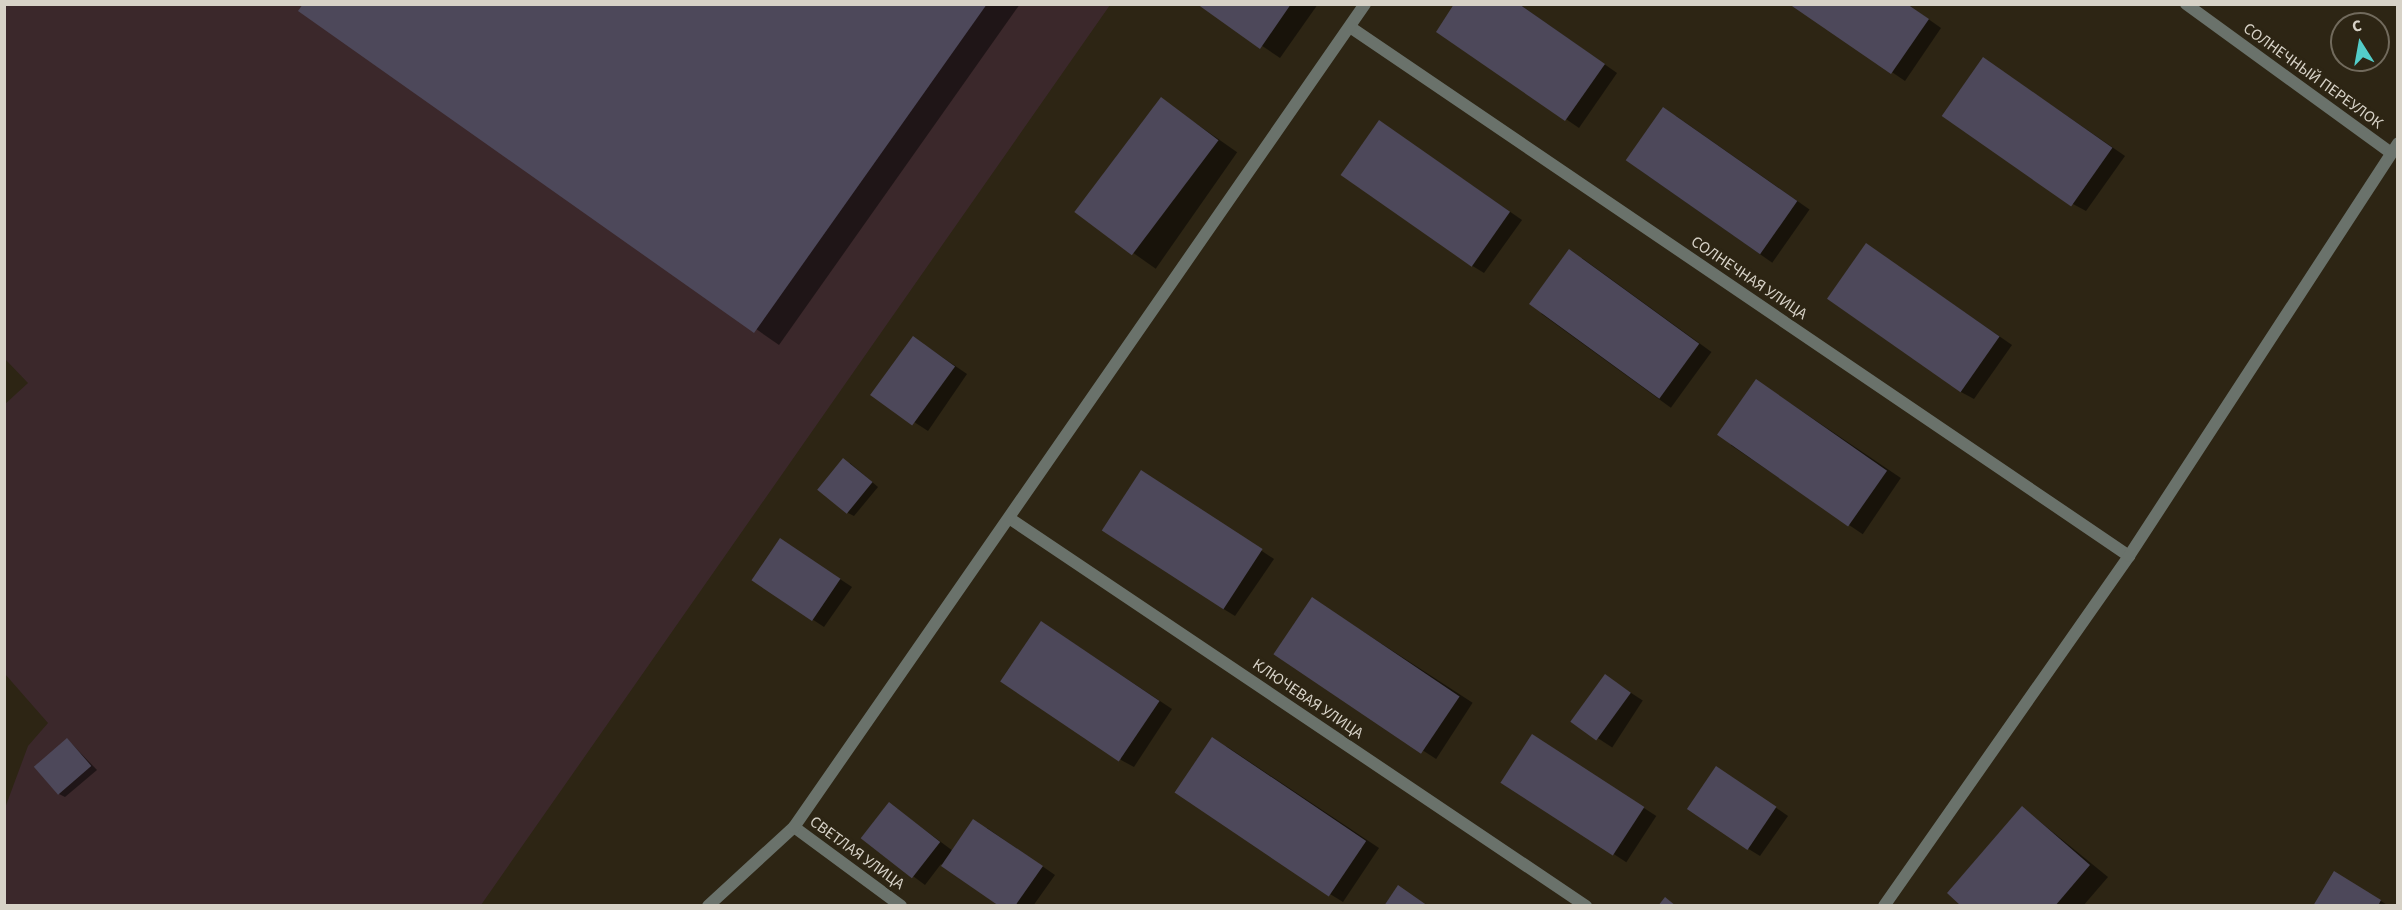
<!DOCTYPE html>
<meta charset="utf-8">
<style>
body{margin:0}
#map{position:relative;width:2402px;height:910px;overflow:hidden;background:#2d2514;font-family:"Source Sans 3",sans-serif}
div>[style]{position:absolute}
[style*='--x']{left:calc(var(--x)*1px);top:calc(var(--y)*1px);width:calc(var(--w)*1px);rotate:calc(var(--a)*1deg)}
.industrial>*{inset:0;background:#3b282b}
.shadow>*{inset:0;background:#0007;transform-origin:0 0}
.building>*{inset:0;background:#4d485a;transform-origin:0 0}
.minor>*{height:12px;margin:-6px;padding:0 6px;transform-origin:6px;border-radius:6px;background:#6a726b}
span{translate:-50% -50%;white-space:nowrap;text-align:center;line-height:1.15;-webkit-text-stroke:6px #2d2514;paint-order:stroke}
.street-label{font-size:16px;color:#d7d2c7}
.frame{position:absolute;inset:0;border:6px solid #d7d2c7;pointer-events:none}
.north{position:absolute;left:2330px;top:12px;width:60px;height:60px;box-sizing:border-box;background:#2d2514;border:2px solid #716a5c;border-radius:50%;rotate:349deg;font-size:16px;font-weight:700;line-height:24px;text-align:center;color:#d7d2c7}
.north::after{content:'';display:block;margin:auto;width:21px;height:27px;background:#53cdc9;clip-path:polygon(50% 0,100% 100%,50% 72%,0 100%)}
</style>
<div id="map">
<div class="industrial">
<i style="clip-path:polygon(5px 5px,1110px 5px,481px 905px,5px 905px,5px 808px,28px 746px,48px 723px,5px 674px,4px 405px,28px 383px,5px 359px)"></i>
</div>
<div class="shadow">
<i style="clip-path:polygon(304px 4px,1020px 4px,779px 345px,300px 11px)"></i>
<i style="clip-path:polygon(1200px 4px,1318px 4px,1280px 58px)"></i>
<i style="clip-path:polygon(1519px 4px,1617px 73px,1579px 128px,1438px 31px)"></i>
<i style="clip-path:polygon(1792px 4px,1907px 4px,1941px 28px,1905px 81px)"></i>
<i style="clip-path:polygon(1996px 67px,2125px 156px,2086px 211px,2073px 204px)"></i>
<i style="left:1161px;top:99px;width:93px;height:142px;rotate:35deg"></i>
<i style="left:1676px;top:116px;width:163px;height:65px;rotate:35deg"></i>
<i style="clip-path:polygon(1380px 122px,1522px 220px,1484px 273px,1471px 265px)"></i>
<i style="clip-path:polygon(1867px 245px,2012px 345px,1974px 399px,1961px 392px)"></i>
<i style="left:1582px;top:258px;width:160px;height:69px;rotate:36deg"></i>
<i style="clip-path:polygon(926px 346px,967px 374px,928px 431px,874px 396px)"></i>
<i style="left:1769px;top:389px;width:159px;height:68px;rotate:34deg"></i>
<i style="clip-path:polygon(850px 463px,878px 487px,854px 516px,848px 513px)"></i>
<i style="clip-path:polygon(1154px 479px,1274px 559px,1235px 616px,1222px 608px)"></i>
<i style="clip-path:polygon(793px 548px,852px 587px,824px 627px,753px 580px)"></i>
<i style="left:1325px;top:607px;width:176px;height:67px;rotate:33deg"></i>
<i style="clip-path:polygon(1055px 631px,1172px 709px,1134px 767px,1121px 760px)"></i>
<i style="left:1605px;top:676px;width:45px;height:56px;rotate:33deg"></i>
<i style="left:1533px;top:736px;width:147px;height:55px;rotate:33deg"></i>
<i style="clip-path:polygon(68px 740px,97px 770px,65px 797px,59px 794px)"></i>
<i style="clip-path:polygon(1226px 746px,1379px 848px,1343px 902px,1330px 894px)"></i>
<i style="clip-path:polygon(1730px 776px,1788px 816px,1760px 856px,1747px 848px)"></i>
<i style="clip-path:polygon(890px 804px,953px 851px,987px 828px,1055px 875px,1033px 906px,1002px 906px,941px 864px,925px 885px,862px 838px)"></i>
<i style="clip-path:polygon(2023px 808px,2108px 877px,2083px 906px,1963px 906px)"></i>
<i style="clip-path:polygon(2335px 873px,2389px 906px,2315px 906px)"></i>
</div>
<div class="building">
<i style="clip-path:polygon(303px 4px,987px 4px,754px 333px,298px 11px)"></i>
<i style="clip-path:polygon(1197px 4px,1291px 4px,1260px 49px)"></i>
<i style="clip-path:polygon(1454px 4px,1519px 4px,1605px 64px,1565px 121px,1436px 32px)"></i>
<i style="clip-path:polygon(1789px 4px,1907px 4px,1929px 19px,1891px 74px)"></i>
<i style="left:1983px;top:57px;width:158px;height:72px;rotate:35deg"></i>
<i style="left:1161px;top:97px;width:72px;height:144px;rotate:37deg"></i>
<i style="left:1663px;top:107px;width:164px;height:65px;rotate:35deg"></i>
<i style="left:1379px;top:120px;width:160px;height:67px;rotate:35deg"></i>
<i style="left:1866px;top:243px;width:163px;height:68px;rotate:35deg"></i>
<i style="left:1569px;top:249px;width:161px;height:68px;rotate:36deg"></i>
<i style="left:913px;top:336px;width:52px;height:73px;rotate:36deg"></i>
<i style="left:1756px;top:379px;width:160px;height:68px;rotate:35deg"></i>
<i style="left:843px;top:458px;width:38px;height:41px;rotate:39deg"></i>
<i style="left:1141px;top:470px;width:145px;height:72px;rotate:33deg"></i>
<i style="left:780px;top:538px;width:73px;height:51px;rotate:34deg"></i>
<i style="left:1312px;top:597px;width:178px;height:69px;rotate:34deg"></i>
<i style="left:1041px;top:621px;width:143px;height:73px;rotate:34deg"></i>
<i style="left:1605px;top:674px;width:32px;height:59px;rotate:36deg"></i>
<i style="left:1532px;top:734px;width:134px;height:58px;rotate:33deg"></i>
<i style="left:1212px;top:737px;width:186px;height:67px;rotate:34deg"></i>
<i style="left:67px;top:738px;width:37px;height:44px;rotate:49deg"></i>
<i style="left:1716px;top:766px;width:73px;height:52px;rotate:34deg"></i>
<i style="left:889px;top:802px;width:65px;height:46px;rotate:38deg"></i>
<i style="clip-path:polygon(2022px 806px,2090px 865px,2055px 906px,1961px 906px,1947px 893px)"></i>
<i style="clip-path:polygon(973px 819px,1043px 866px,1015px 906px,999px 906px,941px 866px)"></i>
<i style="clip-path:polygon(2334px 871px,2381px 900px,2378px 906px,2313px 906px)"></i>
<i style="clip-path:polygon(1398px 885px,1428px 906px,1384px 906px)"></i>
<i style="clip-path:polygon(1665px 897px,1676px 906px,1658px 906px)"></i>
</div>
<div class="minor">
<i style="--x:2186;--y:4;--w:253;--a:36"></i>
<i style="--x:1350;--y:27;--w:942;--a:34.18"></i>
<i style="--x:1012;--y:520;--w:692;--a:33.92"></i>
<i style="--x:794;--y:827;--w:133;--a:36.4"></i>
<i style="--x:708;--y:906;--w:117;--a:-42.6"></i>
<i style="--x:794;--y:827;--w:1002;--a:-55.25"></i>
<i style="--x:1884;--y:906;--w:427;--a:-55"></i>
<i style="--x:2129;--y:556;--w:493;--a:-56.9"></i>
</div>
<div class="street-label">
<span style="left:2313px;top:76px;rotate:36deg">СОЛНЕЧНЫЙ ПЕРЕУЛОК</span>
<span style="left:1749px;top:278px;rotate:34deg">СОЛНЕЧНАЯ УЛИЦА</span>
<span style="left:1308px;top:699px;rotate:34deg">КЛЮЧЕВАЯ УЛИЦА</span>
<span style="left:857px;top:853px;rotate:36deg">СВЕТЛАЯ УЛИЦА</span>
</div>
<div class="frame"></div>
<div class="north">С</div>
</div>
